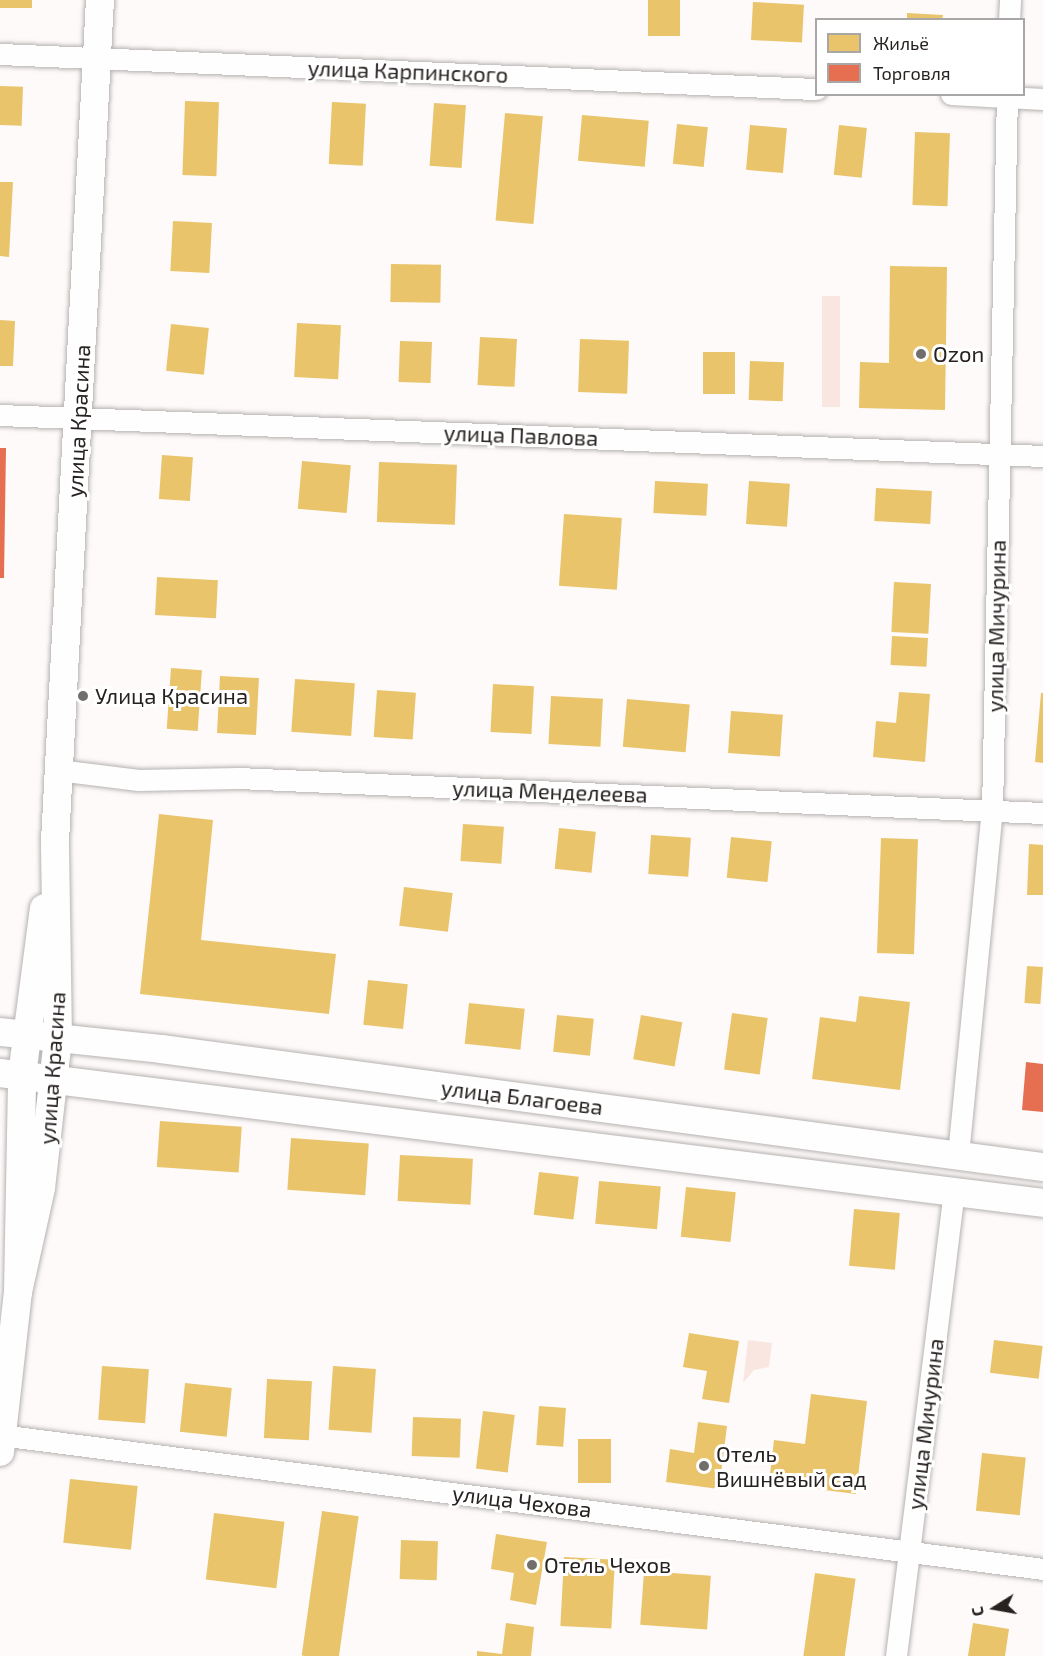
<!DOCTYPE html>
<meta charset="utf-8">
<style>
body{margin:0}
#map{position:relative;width:1043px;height:1656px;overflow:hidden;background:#fdfaf9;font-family:"Exo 2",sans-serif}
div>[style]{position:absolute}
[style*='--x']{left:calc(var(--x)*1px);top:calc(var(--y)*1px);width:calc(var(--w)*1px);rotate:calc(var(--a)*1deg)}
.green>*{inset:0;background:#fae6e1;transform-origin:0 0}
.homes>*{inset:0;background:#e9c46a;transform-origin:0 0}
.shops>*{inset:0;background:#e76f51}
.roads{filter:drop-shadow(0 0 2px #b6b2b1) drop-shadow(0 0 2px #b6b2b1)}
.street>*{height:21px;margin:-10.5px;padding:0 10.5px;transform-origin:10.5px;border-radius:10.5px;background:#fffefe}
.secondary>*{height:28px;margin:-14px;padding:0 14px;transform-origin:14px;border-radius:14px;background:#fffefe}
.dots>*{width:16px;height:16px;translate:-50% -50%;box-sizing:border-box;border:3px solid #fff;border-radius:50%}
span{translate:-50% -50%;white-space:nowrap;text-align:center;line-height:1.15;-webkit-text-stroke:6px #fff;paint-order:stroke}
.street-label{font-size:22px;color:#272220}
.poi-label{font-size:22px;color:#272220}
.left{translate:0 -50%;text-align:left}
.legend{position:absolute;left:815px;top:18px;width:210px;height:78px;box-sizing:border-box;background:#fff;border:2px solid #a9a7a6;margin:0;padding:8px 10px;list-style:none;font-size:18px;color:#272220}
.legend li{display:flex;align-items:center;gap:12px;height:30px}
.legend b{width:30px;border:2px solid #a9a7a6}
.north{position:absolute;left:965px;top:1578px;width:60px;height:60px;-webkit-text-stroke:4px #fff;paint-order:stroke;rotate:259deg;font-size:16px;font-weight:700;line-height:24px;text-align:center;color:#272220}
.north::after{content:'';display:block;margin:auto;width:21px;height:27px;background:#272220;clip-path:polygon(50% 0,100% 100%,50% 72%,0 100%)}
</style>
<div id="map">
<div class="green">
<i style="left:822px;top:296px;width:18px;height:111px"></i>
<i style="clip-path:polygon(748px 1340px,772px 1343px,769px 1367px,754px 1370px,743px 1383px)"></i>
</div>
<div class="homes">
<i style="left:0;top:0;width:32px;height:8px"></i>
<i style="left:648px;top:0;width:32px;height:36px"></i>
<i style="left:753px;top:2px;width:51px;height:38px;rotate:3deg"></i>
<i style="clip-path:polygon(907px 13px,943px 15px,942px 20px,907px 20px)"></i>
<i style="left:0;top:86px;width:23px;height:39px;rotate:2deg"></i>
<i style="left:185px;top:101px;width:34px;height:74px;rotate:2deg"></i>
<i style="left:332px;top:102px;width:34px;height:62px;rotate:3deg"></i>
<i style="left:434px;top:103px;width:32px;height:63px;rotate:4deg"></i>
<i style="left:505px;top:113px;width:38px;height:108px;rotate:5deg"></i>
<i style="left:582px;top:115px;width:67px;height:46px;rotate:5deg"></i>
<i style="left:677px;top:124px;width:31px;height:40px;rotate:6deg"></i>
<i style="left:750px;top:125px;width:37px;height:45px;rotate:5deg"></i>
<i style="left:839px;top:125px;width:28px;height:50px;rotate:6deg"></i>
<i style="left:915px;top:132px;width:35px;height:73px;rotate:2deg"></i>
<i style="clip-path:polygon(0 182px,13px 182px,9px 257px,0 256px)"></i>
<i style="left:173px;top:221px;width:39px;height:50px;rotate:3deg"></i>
<i style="left:391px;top:264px;width:50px;height:38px;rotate:1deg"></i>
<i style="clip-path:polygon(890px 266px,947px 267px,945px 410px,859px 408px,860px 362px,889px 363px)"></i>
<i style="clip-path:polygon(0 320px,15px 321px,13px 366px,0 366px)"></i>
<i style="left:297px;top:323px;width:44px;height:54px;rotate:3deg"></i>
<i style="left:171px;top:324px;width:38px;height:47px;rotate:6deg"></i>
<i style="left:480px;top:337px;width:37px;height:48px;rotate:3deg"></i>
<i style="left:580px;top:339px;width:49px;height:53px;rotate:2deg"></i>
<i style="left:400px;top:341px;width:32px;height:41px;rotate:2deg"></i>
<i style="left:703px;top:352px;width:32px;height:42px"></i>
<i style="left:750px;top:361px;width:34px;height:39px;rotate:2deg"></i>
<i style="left:162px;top:455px;width:31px;height:44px;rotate:4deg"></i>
<i style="left:302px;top:461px;width:49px;height:48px;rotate:5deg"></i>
<i style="left:379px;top:462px;width:78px;height:60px;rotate:2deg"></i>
<i style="left:655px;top:481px;width:53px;height:32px;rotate:3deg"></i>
<i style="left:749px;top:481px;width:41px;height:43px;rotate:4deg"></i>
<i style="left:876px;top:488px;width:56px;height:33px;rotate:3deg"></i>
<i style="left:564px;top:514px;width:58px;height:72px;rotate:4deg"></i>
<i style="left:157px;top:577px;width:61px;height:38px;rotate:3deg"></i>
<i style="left:894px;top:582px;width:37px;height:50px;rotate:3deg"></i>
<i style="left:892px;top:636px;width:36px;height:29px;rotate:3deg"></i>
<i style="left:171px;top:668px;width:31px;height:61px;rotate:4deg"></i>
<i style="left:220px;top:676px;width:39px;height:57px;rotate:3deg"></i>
<i style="left:295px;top:679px;width:60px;height:53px;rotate:4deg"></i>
<i style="left:493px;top:684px;width:41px;height:48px;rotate:3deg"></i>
<i style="left:377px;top:690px;width:39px;height:47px;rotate:4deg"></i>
<i style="clip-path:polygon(899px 692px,930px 694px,925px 762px,873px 757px,876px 721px,896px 723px)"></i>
<i style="clip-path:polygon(1041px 693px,1043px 693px,1043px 763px,1035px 762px)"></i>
<i style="left:551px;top:696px;width:52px;height:48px;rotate:3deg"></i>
<i style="left:627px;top:699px;width:63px;height:48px;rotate:5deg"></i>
<i style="left:731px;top:711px;width:52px;height:42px;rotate:4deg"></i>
<i style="clip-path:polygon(159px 814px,213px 820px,201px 940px,336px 954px,329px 1014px,140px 994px)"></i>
<i style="left:463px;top:824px;width:41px;height:37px;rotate:4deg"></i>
<i style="left:559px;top:828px;width:37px;height:41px;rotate:6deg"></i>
<i style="left:651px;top:835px;width:40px;height:39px;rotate:4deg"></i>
<i style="left:731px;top:837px;width:41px;height:41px;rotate:6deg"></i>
<i style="left:881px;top:838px;width:37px;height:115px;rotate:2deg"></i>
<i style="clip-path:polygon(1029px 844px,1043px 845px,1043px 895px,1027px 895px)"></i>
<i style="left:404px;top:887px;width:49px;height:39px;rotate:7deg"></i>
<i style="left:1027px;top:966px;width:16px;height:37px;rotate:4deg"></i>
<i style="left:368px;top:980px;width:40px;height:45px;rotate:6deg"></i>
<i style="clip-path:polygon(859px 996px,910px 1002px,900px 1090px,812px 1079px,820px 1017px,856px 1022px)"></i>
<i style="left:469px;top:1003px;width:56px;height:41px;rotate:6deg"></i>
<i style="left:732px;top:1013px;width:36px;height:57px;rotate:8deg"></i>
<i style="left:557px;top:1015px;width:37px;height:37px;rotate:6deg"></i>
<i style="left:641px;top:1015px;width:42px;height:45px;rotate:10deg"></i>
<i style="left:160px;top:1121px;width:82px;height:46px;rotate:4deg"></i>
<i style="left:291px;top:1138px;width:78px;height:52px;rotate:4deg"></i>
<i style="left:400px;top:1155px;width:73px;height:46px;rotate:3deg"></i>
<i style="left:539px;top:1172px;width:40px;height:43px;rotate:7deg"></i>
<i style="left:599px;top:1181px;width:62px;height:43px;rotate:5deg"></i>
<i style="left:686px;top:1187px;width:50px;height:50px;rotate:6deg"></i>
<i style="left:854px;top:1209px;width:46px;height:57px;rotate:5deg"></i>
<i style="clip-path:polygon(689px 1333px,739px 1341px,729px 1403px,702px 1399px,707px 1371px,683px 1367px)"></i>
<i style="left:994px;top:1340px;width:49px;height:33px;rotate:7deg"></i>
<i style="left:102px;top:1366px;width:47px;height:54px;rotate:4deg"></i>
<i style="left:333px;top:1366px;width:43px;height:64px;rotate:4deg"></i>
<i style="left:267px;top:1379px;width:45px;height:59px;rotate:3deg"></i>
<i style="left:185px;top:1383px;width:47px;height:49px;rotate:6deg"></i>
<i style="clip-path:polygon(811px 1394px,867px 1401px,856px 1494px,769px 1483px,774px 1440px,805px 1444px)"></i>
<i style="left:539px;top:1406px;width:27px;height:39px;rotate:4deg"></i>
<i style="left:483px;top:1411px;width:32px;height:58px;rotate:7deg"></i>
<i style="left:413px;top:1417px;width:48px;height:39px;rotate:2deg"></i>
<i style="clip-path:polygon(698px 1422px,727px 1426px,719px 1489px,666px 1482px,670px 1449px,694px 1453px)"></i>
<i style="left:578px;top:1439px;width:33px;height:44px"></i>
<i style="left:982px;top:1453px;width:44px;height:58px;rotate:6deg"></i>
<i style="left:70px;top:1479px;width:68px;height:64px;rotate:6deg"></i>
<i style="left:322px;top:1511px;width:37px;height:146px;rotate:8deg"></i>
<i style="left:214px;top:1513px;width:71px;height:67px;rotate:7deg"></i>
<i style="clip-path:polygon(496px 1534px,547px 1542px,536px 1605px,510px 1600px,514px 1573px,491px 1569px)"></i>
<i style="left:401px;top:1540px;width:37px;height:39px;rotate:2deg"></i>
<i style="left:564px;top:1557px;width:51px;height:69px;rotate:3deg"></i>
<i style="left:644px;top:1571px;width:67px;height:54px;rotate:4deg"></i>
<i style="left:815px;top:1573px;width:41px;height:84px;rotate:8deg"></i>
<i style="clip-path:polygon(506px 1623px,534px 1627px,531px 1656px,477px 1656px,477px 1651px,502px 1654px)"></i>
<i style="clip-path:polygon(973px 1623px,1009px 1629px,1005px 1656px,968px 1656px)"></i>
</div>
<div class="shops">
<i style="clip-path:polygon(0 448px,6px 448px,4px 578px,0 578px)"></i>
<i style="clip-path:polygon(1026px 1062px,1043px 1064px,1043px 1112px,1022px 1110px)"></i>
</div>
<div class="roads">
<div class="street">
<i style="--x:1009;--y:20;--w:20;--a:-87"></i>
<i style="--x:0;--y:54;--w:817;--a:2.46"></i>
<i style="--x:951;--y:94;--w:92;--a:3.1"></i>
<i style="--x:0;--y:415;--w:1044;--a:2.25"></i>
<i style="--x:58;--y:770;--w:81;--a:7.1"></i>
<i style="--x:138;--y:780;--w:100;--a:-1.1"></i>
<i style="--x:238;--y:778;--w:806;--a:2.49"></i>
<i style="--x:958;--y:1155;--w:347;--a:-84.4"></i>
<i style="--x:992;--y:810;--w:716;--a:-88.8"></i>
<i style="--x:0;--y:1435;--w:1052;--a:7.32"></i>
<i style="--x:896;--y:1656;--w:469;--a:-82.9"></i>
</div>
<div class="secondary">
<i style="--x:0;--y:1032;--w:162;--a:6"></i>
<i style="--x:161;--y:1049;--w:890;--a:7.62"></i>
<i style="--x:0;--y:1073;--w:1051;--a:7.1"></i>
<i style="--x:18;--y:1292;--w:107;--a:-77.5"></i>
<i style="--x:41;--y:1188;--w:151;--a:-83.5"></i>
<i style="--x:58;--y:1038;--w:197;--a:-90.9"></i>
<i style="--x:55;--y:841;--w:842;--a:-86.94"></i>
<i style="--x:0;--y:1452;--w:161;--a:-83.6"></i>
<i style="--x:18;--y:1292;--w:217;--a:-88.9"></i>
<i style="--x:22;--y:1075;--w:168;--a:-82.5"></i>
</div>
</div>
<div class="dots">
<i style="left:921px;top:354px;background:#726e6c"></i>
<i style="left:83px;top:696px;background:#726e6c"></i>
<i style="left:704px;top:1466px;background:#726e6c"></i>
<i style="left:532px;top:1565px;background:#726e6c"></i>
</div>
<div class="street-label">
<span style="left:408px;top:71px;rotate:2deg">улица Карпинского</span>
<span style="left:78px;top:421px;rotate:-87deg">улица Красина</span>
<span style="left:521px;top:435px;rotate:2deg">улица Павлова</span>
<span style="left:996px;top:626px;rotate:-89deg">улица Мичурина</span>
<span style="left:550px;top:791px;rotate:2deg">улица Менделеева</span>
<span style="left:52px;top:1068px;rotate:-86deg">улица Красина</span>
<span style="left:522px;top:1097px;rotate:7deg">улица Благоева</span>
<span style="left:925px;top:1424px;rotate:-83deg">улица Мичурина</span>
<span style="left:522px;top:1501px;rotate:7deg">улица Чехова</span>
</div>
<div class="poi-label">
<span class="left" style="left:933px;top:354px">Ozon</span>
<span class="left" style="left:95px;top:696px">Улица Красина</span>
<span class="left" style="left:716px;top:1466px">Отель<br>Вишнёвый сад</span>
<span class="left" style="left:544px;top:1565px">Отель Чехов</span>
</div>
<ul class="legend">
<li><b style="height:16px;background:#e9c46a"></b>Жильё</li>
<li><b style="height:16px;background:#e76f51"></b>Торговля</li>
</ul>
<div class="north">С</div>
</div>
